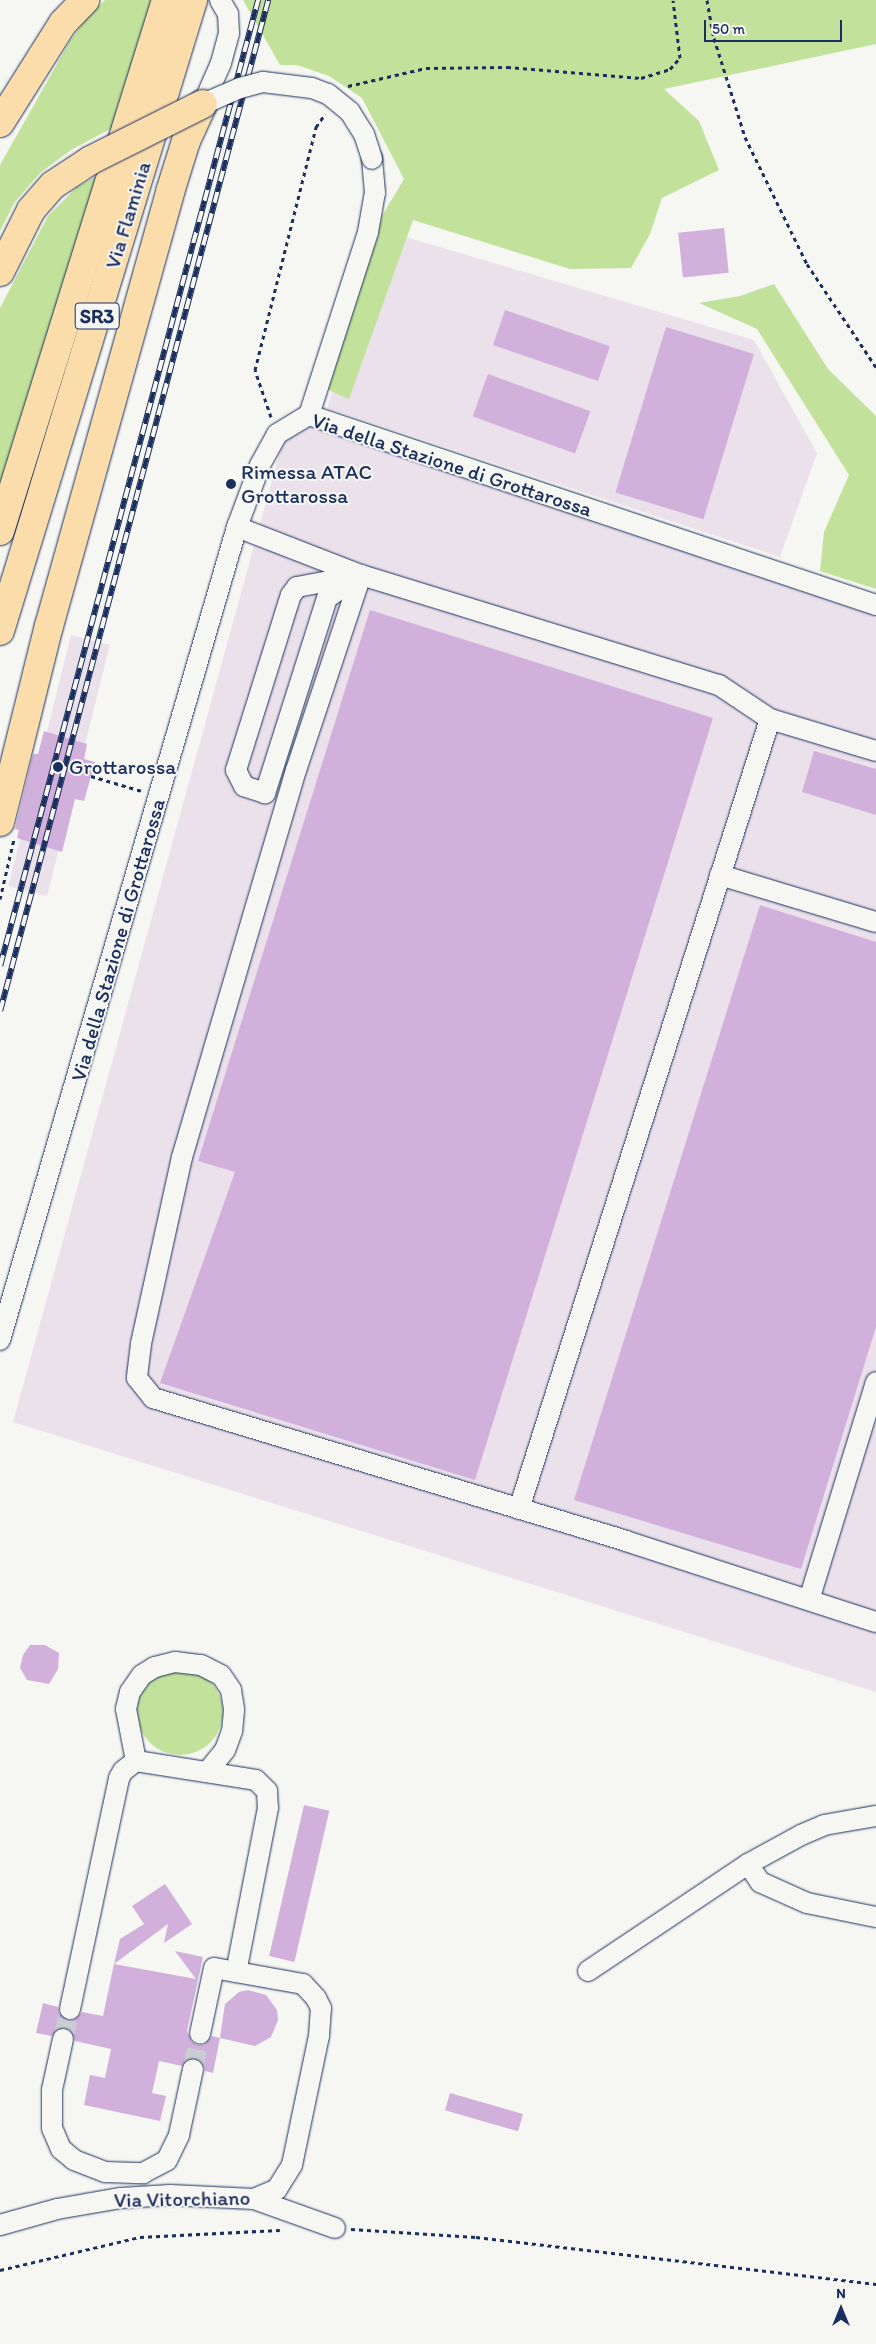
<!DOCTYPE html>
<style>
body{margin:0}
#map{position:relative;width:876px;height:2344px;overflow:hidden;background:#f6f6f2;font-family:Itim,sans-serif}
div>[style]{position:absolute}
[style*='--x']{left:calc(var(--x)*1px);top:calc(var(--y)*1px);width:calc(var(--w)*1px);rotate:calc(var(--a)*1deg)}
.built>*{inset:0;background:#ebe1eb;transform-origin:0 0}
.green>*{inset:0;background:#c2e29b}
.round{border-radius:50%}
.building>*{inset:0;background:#d1b0db;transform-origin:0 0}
.minor-tunnel>*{height:20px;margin-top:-10px;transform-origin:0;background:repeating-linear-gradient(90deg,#caced4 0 20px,transparent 0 30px)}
.path>*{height:3px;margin-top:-1.5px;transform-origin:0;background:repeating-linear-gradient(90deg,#1b2f5e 0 4px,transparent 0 8px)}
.roads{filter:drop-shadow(0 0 1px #1b2f5e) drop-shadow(0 0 1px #1b2f5e)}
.minor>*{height:20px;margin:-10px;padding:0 10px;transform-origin:10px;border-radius:10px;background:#f6f6f2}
.highway>*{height:28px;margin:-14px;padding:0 14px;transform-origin:14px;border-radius:14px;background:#faddab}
.rail>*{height:5.5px;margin-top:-2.75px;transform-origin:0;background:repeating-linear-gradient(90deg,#f6f6f2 0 11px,#1b2f5e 0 22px);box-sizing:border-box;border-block:1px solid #1b2f5e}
.bridges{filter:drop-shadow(0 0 1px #1b2f5e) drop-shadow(0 0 1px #1b2f5e)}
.minor-bridge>*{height:20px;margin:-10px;padding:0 10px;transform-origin:10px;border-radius:10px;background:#f6f6f2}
.highway-bridge>*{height:28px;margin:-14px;padding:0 14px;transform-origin:14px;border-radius:14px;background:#faddab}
.dots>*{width:14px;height:14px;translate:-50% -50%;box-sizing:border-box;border:2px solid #f6f6f2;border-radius:50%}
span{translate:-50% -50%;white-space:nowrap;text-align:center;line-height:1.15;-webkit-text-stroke:4px #f6f6f2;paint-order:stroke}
.shield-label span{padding:1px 4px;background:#f6f6f2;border:1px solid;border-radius:4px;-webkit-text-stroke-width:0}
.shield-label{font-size:20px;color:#1b2f5e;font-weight:700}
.street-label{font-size:21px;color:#1b2f5e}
.poi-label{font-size:21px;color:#1b2f5e}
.left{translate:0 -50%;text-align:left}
.north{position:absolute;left:816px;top:2284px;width:50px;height:50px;-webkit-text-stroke:4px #f6f6f2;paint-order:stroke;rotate:0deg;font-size:14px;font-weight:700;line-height:20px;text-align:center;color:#1b2f5e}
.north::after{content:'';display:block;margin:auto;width:18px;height:22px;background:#1b2f5e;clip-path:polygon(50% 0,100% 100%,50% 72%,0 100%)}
.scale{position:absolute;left:704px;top:20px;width:138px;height:22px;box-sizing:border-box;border:2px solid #1b2f5e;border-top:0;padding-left:6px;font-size:15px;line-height:18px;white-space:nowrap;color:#1b2f5e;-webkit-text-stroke:4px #f6f6f2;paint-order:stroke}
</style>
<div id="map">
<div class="built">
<i style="clip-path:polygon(382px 230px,754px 340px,817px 453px,780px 557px,327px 408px)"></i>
<i style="clip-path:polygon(290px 415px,876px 608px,876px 1692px,13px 1422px)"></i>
<i style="left:71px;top:635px;width:40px;height:259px;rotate:14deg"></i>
</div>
<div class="green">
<i style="clip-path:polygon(105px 0,155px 0,114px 127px,71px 150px,40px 173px,15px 202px,0 231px,0 165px,70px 41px,86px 18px)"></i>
<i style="clip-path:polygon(243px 0,876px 0,876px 44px,664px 89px,699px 121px,719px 170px,662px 198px,650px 234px,631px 268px,570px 269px,413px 220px,349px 399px,326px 389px,382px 216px,404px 179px,362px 98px,329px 76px,297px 65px,280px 65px)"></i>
<i style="clip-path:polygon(103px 173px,0 484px,0 308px,48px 216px,77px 187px)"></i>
<i style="clip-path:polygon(774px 284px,828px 369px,876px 416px,876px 589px,820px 571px,824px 532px,849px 475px,757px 329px,699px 303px,740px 296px)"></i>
<i class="round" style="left:137px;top:1669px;width:86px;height:86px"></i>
</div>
<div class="building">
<i style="left:724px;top:228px;width:45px;height:46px;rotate:84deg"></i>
<i style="left:505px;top:310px;width:111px;height:37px;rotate:19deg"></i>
<i style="left:666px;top:327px;width:92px;height:173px;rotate:17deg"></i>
<i style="left:488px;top:374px;width:109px;height:45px;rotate:20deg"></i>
<i style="clip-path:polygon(370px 610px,713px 718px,475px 1480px,160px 1383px,235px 1172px,198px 1161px)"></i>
<i style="clip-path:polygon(44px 731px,87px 744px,84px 759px,95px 762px,84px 801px,75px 799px,62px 852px,17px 838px,19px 830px,15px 829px,33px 754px,38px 754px)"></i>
<i style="clip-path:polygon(814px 751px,876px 769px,876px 815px,802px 792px)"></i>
<i style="clip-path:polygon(760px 905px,876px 942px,876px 1327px,801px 1569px,574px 1500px)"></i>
<i style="clip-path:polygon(30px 1645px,45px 1645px,59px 1653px,58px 1669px,49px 1684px,27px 1680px,20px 1668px,23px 1655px)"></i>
<i style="left:304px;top:1805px;width:26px;height:155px;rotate:13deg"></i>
<i style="clip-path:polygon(165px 1884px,192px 1924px,164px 1943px,168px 1924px,114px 1964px,120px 1939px,144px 1924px,132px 1906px)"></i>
<i style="clip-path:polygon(175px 1951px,203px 1957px,187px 2031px,192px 2042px,197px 2045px,204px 2045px,212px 2036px,220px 2038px,213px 2073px,205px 2071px,204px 2065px,196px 2058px,189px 2058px,182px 2066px,159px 2061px,152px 2093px,166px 2096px,160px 2121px,84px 2105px,90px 2075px,105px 2078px,111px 2049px,75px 2041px,71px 2031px,65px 2027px,59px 2028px,52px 2036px,36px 2033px,43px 2003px,58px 2007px,59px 2013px,67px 2020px,74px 2020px,82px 2012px,103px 2016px,114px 1964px,196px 1979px)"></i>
<i style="clip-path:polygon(248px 1990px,266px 1995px,277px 2010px,278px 2020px,271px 2037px,255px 2046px,220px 2038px,225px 2004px,239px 1992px)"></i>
<i style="left:450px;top:2093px;width:76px;height:18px;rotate:16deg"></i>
</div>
<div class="minor-tunnel">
<i style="--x:63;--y:2039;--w:31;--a:-77"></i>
<i style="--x:193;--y:2069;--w:36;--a:-79"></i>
</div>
<div class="path">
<i style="--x:707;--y:0;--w:39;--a:80"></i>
<i style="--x:714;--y:38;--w:104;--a:72.6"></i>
<i style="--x:745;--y:137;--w:141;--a:64"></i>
<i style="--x:807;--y:264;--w:124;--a:56.2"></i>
<i style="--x:348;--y:86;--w:80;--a:-13"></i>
<i style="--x:426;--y:68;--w:81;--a:-0.7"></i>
<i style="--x:507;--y:67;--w:134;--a:4.7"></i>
<i style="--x:641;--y:78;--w:30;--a:-17"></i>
<i style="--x:670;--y:69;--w:15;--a:-48"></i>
<i style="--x:680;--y:58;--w:58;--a:-96.9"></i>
<i style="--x:271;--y:417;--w:50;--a:-108.8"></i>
<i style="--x:255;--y:370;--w:251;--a:-75.9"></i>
<i style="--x:316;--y:127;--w:16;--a:-55"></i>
<i style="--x:91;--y:776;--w:53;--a:16.4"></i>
<i style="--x:0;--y:899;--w:62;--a:-76.9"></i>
<i style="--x:351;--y:2229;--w:125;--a:3.7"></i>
<i style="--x:476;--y:2237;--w:403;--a:6.7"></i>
<i style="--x:0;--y:2270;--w:144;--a:-13.3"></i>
<i style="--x:140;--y:2237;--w:140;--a:-2.9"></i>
</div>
<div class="roads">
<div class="minor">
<i style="--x:203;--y:104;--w:45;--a:-66.3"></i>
<i style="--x:221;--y:63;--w:31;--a:-75"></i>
<i style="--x:229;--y:33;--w:19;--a:-93"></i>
<i style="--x:228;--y:14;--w:16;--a:-120"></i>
<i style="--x:309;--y:415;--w:192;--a:-72.1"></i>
<i style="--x:368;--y:232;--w:40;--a:-80"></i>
<i style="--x:375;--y:193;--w:34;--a:-95"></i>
<i style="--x:237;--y:527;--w:133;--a:21.2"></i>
<i style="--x:361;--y:575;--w:375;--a:17.1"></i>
<i style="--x:719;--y:685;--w:61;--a:33.7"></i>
<i style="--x:361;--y:575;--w:206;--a:108.4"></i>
<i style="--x:296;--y:770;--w:403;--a:106.4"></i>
<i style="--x:182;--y:1157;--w:191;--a:102.4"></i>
<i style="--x:141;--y:1344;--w:34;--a:97"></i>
<i style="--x:137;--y:1378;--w:26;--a:51"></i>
<i style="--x:153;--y:1398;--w:494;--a:16.8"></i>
<i style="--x:626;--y:1541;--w:263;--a:18"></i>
<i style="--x:361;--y:575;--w:41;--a:145.9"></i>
<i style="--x:327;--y:598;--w:205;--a:107.6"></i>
<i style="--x:265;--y:793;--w:22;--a:-162"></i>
<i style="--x:244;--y:786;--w:18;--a:-117"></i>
<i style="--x:236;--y:770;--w:183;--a:-72.6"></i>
<i style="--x:291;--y:595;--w:10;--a:-53"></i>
<i style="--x:297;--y:587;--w:65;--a:-10.6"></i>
<i style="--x:720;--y:875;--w:163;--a:16.8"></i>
<i style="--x:0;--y:1340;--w:847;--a:-73.75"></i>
<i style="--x:237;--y:527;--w:66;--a:-69.6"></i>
<i style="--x:260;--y:465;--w:35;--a:-61"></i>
<i style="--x:277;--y:434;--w:37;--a:-31"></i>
<i style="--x:309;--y:415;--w:598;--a:18.53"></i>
<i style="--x:519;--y:1509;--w:829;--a:-72.37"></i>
<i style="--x:770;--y:719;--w:111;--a:16.8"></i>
<i style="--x:809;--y:1600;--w:228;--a:-72.9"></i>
<i style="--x:136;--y:1761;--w:53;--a:-100.9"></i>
<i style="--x:126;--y:1709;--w:17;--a:-77"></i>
<i style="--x:130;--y:1692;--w:21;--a:-55"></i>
<i style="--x:142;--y:1675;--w:15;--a:-32"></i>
<i style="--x:155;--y:1667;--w:21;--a:-14"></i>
<i style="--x:175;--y:1662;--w:26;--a:7"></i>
<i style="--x:201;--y:1665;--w:22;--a:27"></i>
<i style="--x:221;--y:1675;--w:18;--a:56"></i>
<i style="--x:231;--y:1690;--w:20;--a:81"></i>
<i style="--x:234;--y:1710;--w:21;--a:95"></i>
<i style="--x:232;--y:1731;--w:20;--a:110"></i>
<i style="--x:225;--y:1750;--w:28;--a:129"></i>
<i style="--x:748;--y:1864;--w:22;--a:56"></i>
<i style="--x:760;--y:1882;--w:51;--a:24.1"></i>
<i style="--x:807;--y:1903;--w:70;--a:11.5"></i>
<i style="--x:588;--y:1971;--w:192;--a:-33.8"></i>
<i style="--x:748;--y:1864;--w:60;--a:-28.7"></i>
<i style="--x:801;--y:1835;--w:25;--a:-23"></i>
<i style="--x:824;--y:1825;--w:53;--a:-9.8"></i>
<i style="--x:70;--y:2009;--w:236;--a:-78"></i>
<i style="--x:119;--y:1778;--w:8;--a:-60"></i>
<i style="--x:123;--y:1771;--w:16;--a:-38"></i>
<i style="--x:136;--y:1761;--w:121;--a:9"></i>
<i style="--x:256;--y:1780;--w:16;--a:45"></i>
<i style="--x:267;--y:1791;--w:17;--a:87"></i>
<i style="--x:268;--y:1808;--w:167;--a:101"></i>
<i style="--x:63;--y:2039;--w:52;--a:102.2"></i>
<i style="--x:52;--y:2090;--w:38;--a:90"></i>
<i style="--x:52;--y:2128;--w:23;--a:67"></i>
<i style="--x:61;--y:2149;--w:17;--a:40"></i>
<i style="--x:74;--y:2160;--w:33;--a:21"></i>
<i style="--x:105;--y:2172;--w:38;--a:2"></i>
<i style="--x:143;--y:2173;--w:27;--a:-28"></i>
<i style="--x:167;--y:2160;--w:28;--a:-64"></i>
<i style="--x:179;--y:2135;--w:67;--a:-78"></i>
<i style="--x:254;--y:2199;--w:86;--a:19.7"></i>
<i style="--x:0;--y:2225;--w:59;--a:-15.7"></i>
<i style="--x:57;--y:2209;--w:65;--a:-9.8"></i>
<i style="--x:121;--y:2198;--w:49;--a:-3.5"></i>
<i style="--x:170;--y:2195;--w:84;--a:2.7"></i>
<i style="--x:254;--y:2199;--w:25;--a:-23"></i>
<i style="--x:277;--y:2189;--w:28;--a:-58"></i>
<i style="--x:292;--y:2165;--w:132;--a:-78.2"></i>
<i style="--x:319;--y:2036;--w:28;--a:-86"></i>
<i style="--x:321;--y:2008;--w:11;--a:-117"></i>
<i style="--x:316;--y:1998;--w:19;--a:-133"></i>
<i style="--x:303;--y:1984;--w:90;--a:-169.8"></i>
<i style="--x:214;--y:1968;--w:67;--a:102"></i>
</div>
<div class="highway">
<i style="--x:0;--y:123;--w:118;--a:-57.8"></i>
<i style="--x:63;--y:23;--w:32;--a:-46"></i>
<i style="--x:0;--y:531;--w:556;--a:-72.64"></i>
<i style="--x:0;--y:631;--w:660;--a:-72.99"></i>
<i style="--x:0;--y:822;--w:202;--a:-76"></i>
<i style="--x:49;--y:626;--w:451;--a:-74.4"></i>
<i style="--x:170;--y:192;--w:53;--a:-72.6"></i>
<i style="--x:186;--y:141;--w:41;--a:-65.3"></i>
</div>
</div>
<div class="rail">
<i style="--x:0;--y:966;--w:1000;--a:-75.05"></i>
<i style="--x:0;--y:1011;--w:1046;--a:-75.15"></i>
</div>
<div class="bridges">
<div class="minor-bridge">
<i style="--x:203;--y:104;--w:40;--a:-23.4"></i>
<i style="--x:240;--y:88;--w:24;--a:-15"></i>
<i style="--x:263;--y:82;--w:49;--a:7"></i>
<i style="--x:312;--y:88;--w:17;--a:21"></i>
<i style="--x:328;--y:94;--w:28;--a:39"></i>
<i style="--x:350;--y:112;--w:26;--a:58"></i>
<i style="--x:364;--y:134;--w:26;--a:72"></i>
</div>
<div class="highway-bridge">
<i style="--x:0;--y:272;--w:69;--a:-63.4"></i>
<i style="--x:31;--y:210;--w:33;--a:-49"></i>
<i style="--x:53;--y:185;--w:45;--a:-33.3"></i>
<i style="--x:91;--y:160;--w:125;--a:-26.6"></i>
</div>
</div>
<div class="dots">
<i style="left:231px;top:484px;background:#1b2f5e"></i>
<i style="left:58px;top:767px;background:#1b2f5e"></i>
</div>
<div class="shield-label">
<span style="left:97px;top:316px">SR3</span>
</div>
<div class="street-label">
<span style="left:128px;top:215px;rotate:-73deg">Via Flaminia</span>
<span style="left:452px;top:465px;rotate:18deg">Via della Stazione di Grottarossa</span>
<span style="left:118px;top:940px;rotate:-74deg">Via della Stazione di Grottarossa</span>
<span style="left:182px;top:2199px;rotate:-1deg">Via Vitorchiano</span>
</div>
<div class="poi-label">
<span class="left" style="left:241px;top:484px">Rimessa ATAC<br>Grottarossa</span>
<span class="left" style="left:69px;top:767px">Grottarossa</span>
</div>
<div class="north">N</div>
<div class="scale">50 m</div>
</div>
